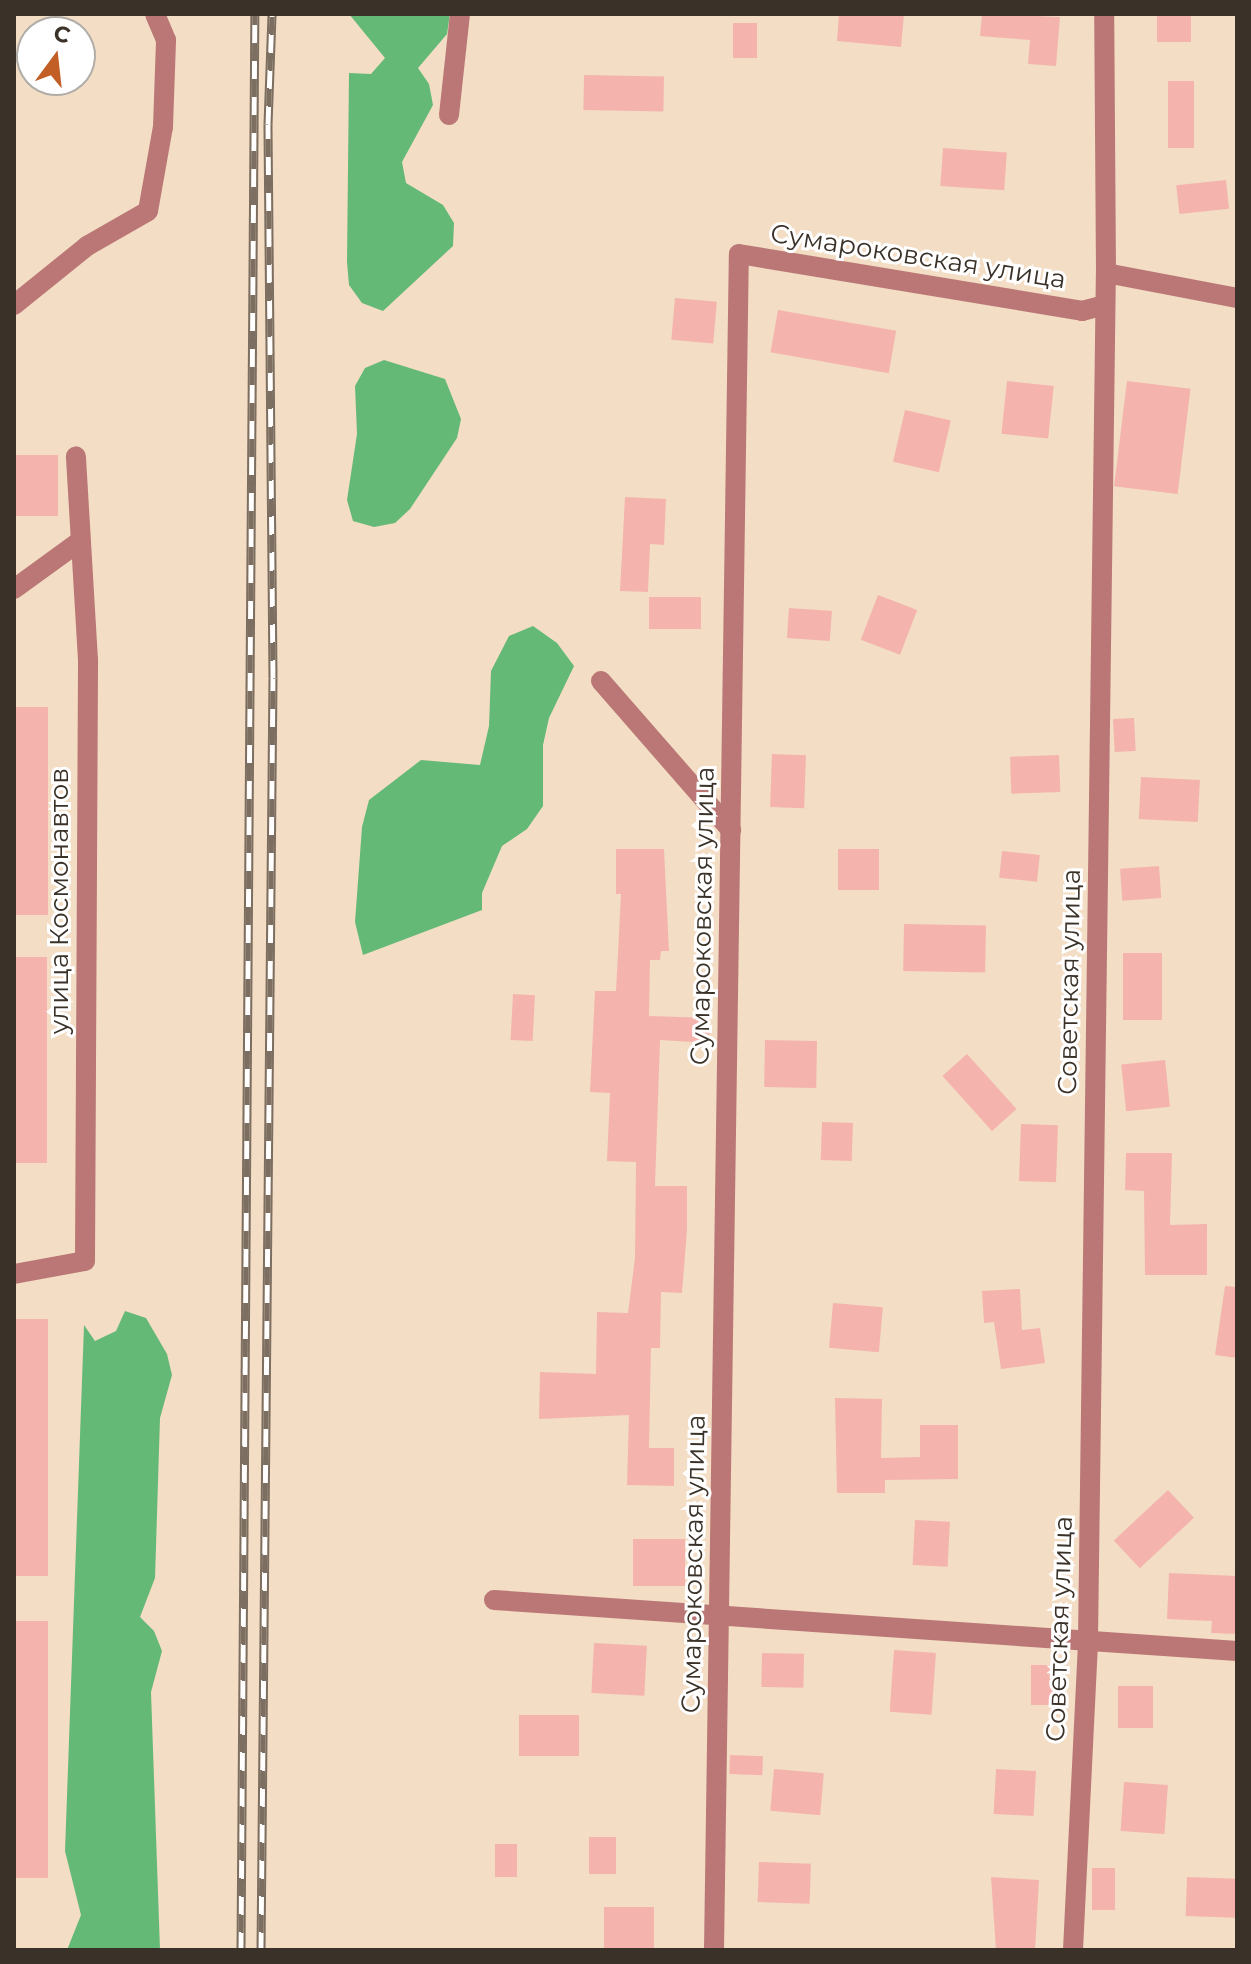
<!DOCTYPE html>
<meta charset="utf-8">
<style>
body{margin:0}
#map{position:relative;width:1251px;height:1964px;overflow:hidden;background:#f3ddc5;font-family:Montserrat,sans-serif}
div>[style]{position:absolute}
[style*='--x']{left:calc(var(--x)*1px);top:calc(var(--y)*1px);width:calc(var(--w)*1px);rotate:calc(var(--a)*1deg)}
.forest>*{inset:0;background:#65b977}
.building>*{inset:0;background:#f4b4ad;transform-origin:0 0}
.minor>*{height:20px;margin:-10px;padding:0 10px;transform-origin:10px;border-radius:10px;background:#ba7775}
.rail>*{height:9px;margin-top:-4.5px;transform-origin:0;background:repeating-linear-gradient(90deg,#fff 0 18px,#7c6e60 0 36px);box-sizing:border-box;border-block:2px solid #7c6e60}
span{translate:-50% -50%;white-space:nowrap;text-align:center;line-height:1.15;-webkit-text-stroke:6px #fff;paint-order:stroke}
.street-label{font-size:26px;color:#3a3128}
.frame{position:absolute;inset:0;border:16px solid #3a3128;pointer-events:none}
.north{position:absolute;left:16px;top:16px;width:80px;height:80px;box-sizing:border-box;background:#fff;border:2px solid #b0ada9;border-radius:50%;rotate:15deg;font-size:22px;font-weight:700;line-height:32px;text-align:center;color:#3a3128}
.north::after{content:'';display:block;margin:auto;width:28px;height:36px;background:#c25f26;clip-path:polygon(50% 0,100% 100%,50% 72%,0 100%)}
</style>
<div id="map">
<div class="forest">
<i style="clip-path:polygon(349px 14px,450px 14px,447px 34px,418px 68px,429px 84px,433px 105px,402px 162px,406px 183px,443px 205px,454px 223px,453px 246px,383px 311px,362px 303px,349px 285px,347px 262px,349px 73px,371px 74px,385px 58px)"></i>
<i style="clip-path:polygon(384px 360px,445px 379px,461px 419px,457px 438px,410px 509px,395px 523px,374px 527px,353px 521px,347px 500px,357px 434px,355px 386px,365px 368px)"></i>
<i style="clip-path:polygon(533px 626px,557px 643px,574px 666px,549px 718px,543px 745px,543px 806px,527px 829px,502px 846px,482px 893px,482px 910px,363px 955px,355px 922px,362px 827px,369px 800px,421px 760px,480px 765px,489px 726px,491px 671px,509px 636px)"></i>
<i style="clip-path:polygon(125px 1311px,146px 1318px,167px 1354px,172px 1375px,160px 1418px,155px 1578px,140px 1617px,154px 1631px,162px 1651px,151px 1692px,160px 1950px,67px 1950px,81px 1915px,65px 1851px,84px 1325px,95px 1341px,116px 1331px)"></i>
</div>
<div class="building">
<i style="clip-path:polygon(839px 14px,904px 14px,901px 47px,837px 41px)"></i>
<i style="clip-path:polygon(982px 14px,1060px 17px,1056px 66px,1028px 64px,1030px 40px,980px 36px)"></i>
<i style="left:1157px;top:14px;width:34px;height:28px"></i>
<i style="left:733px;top:23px;width:24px;height:35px"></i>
<i style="left:584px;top:75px;width:80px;height:35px;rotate:1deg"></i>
<i style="left:1168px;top:81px;width:26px;height:67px"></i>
<i style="left:943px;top:148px;width:64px;height:38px;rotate:4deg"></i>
<i style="left:1226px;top:180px;width:29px;height:50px;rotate:84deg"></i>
<i style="left:675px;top:298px;width:42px;height:42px;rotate:5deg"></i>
<i style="left:778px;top:310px;width:120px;height:43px;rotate:10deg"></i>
<i style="left:1007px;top:381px;width:47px;height:53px;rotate:6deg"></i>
<i style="left:1127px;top:381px;width:64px;height:106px;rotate:7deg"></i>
<i style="left:905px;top:410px;width:47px;height:53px;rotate:13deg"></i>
<i style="left:14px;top:455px;width:44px;height:61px"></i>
<i style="clip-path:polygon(625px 497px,666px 499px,664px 545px,650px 544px,648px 592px,620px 591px)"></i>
<i style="left:878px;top:595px;width:42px;height:48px;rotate:21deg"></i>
<i style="left:649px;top:597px;width:52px;height:32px"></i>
<i style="left:789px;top:608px;width:43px;height:30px;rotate:4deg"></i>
<i style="left:14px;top:707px;width:34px;height:208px"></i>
<i style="left:1134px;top:718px;width:33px;height:21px;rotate:87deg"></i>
<i style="left:772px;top:754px;width:34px;height:53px;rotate:2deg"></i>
<i style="left:1059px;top:755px;width:37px;height:49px;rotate:88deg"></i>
<i style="left:1141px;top:777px;width:59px;height:42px;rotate:3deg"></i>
<i style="clip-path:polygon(616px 849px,664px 849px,669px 951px,661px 951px,660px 960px,650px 960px,649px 1016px,710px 1018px,709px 1043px,660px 1040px,655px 1186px,687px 1186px,687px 1230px,682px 1293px,661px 1292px,660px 1348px,651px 1348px,649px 1448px,674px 1448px,674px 1486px,627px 1485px,629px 1415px,539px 1419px,540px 1372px,596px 1374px,597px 1312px,628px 1313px,635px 1258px,636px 1162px,607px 1161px,610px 1093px,590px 1092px,595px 991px,616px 991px,621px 894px,616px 894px)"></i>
<i style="left:838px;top:849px;width:41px;height:41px"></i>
<i style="left:1002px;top:851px;width:38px;height:27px;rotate:6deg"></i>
<i style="left:1159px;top:866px;width:32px;height:39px;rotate:86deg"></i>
<i style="left:904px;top:924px;width:82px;height:47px;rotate:1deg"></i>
<i style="left:1123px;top:953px;width:39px;height:67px"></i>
<i style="left:14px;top:957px;width:33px;height:206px"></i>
<i style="left:513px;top:994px;width:22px;height:46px;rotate:3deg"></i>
<i style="left:765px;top:1040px;width:52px;height:47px;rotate:1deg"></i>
<i style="left:967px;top:1054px;width:74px;height:33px;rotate:48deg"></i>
<i style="left:1165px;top:1060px;width:47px;height:44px;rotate:84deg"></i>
<i style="left:822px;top:1122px;width:31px;height:38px;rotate:2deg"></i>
<i style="left:1021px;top:1124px;width:37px;height:57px;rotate:2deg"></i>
<i style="clip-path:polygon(1126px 1153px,1172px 1153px,1170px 1225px,1207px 1224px,1207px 1275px,1145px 1275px,1144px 1191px,1125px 1190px)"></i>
<i style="clip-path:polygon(1225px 1286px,1237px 1287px,1237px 1358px,1215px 1355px)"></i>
<i style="clip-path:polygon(1020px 1289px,1022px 1330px,1040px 1328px,1045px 1363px,1001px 1369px,994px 1322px,984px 1323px,982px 1291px)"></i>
<i style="left:833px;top:1303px;width:50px;height:45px;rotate:5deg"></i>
<i style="left:14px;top:1319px;width:34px;height:257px"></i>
<i style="clip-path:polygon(835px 1398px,882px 1399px,881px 1458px,920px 1457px,920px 1425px,958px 1425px,958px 1479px,885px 1480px,885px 1493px,837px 1493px)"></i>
<i style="left:1168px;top:1490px;width:38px;height:74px;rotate:47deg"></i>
<i style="left:915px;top:1520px;width:35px;height:45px;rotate:3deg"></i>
<i style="left:633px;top:1539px;width:52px;height:47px"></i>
<i style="clip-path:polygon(1169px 1573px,1237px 1576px,1237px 1634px,1211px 1633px,1212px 1621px,1167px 1619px)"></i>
<i style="left:14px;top:1621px;width:34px;height:257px"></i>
<i style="left:594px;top:1643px;width:53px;height:50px;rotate:3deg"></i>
<i style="left:894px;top:1650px;width:42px;height:62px;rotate:4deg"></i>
<i style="left:762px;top:1653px;width:42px;height:34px;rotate:1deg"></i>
<i style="left:1031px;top:1665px;width:28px;height:40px"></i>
<i style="left:1118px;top:1686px;width:35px;height:42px"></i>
<i style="left:519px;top:1715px;width:60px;height:41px"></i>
<i style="left:730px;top:1755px;width:33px;height:19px;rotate:2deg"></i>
<i style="left:774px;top:1769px;width:50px;height:42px;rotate:5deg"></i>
<i style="left:996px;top:1769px;width:40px;height:45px;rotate:3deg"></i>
<i style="left:1124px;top:1782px;width:44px;height:49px;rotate:4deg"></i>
<i style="left:589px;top:1837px;width:27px;height:37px"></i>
<i style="left:495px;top:1844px;width:22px;height:33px"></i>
<i style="left:759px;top:1862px;width:52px;height:40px;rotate:2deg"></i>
<i style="left:1092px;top:1868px;width:23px;height:42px"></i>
<i style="clip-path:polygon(991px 1877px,1039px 1880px,1035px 1950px,996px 1950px)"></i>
<i style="left:1187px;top:1877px;width:50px;height:39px;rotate:2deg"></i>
<i style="left:604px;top:1907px;width:50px;height:43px"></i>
</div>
<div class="minor">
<i style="--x:449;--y:115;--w:102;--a:-83.8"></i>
<i style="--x:1106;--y:273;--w:133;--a:10.8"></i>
<i style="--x:14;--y:305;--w:94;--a:-38.9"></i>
<i style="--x:87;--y:246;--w:70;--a:-29.8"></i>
<i style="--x:148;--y:211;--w:85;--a:-79.9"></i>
<i style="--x:163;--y:127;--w:87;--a:-88"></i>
<i style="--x:166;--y:40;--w:28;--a:-113"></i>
<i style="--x:14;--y:589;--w:82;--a:-36"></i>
<i style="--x:601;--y:681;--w:198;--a:48.9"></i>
<i style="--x:14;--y:1274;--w:72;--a:-10.4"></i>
<i style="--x:85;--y:1261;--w:601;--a:-89.71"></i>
<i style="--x:88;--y:660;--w:204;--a:-93.4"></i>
<i style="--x:494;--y:1600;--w:745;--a:3.93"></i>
<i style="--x:714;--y:1950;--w:1696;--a:-89.16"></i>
<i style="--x:739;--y:254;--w:348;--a:9.4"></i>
<i style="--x:1082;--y:311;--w:23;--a:-15"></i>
<i style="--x:1073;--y:1950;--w:310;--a:-87.2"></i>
<i style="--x:1088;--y:1640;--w:1367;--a:-89.25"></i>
<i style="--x:1106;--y:273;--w:259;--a:-90.4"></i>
</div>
<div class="rail">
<i style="--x:241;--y:1950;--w:1936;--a:-89.59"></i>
<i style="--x:261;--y:1950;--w:1272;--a:-89.46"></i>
<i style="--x:273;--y:678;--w:554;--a:-90.52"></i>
<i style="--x:268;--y:124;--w:110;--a:-87.9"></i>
</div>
<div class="street-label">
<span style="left:918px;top:257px;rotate:9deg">Сумароковская улица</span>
<span style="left:60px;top:901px;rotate:-90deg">улица Космонавтов</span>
<span style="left:703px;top:916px;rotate:-89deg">Сумароковская улица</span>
<span style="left:1070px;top:982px;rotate:-89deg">Советская улица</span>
<span style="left:694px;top:1564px;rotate:-89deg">Сумароковская улица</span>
<span style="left:1060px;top:1629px;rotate:-88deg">Советская улица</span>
</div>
<div class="frame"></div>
<div class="north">С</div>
</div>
